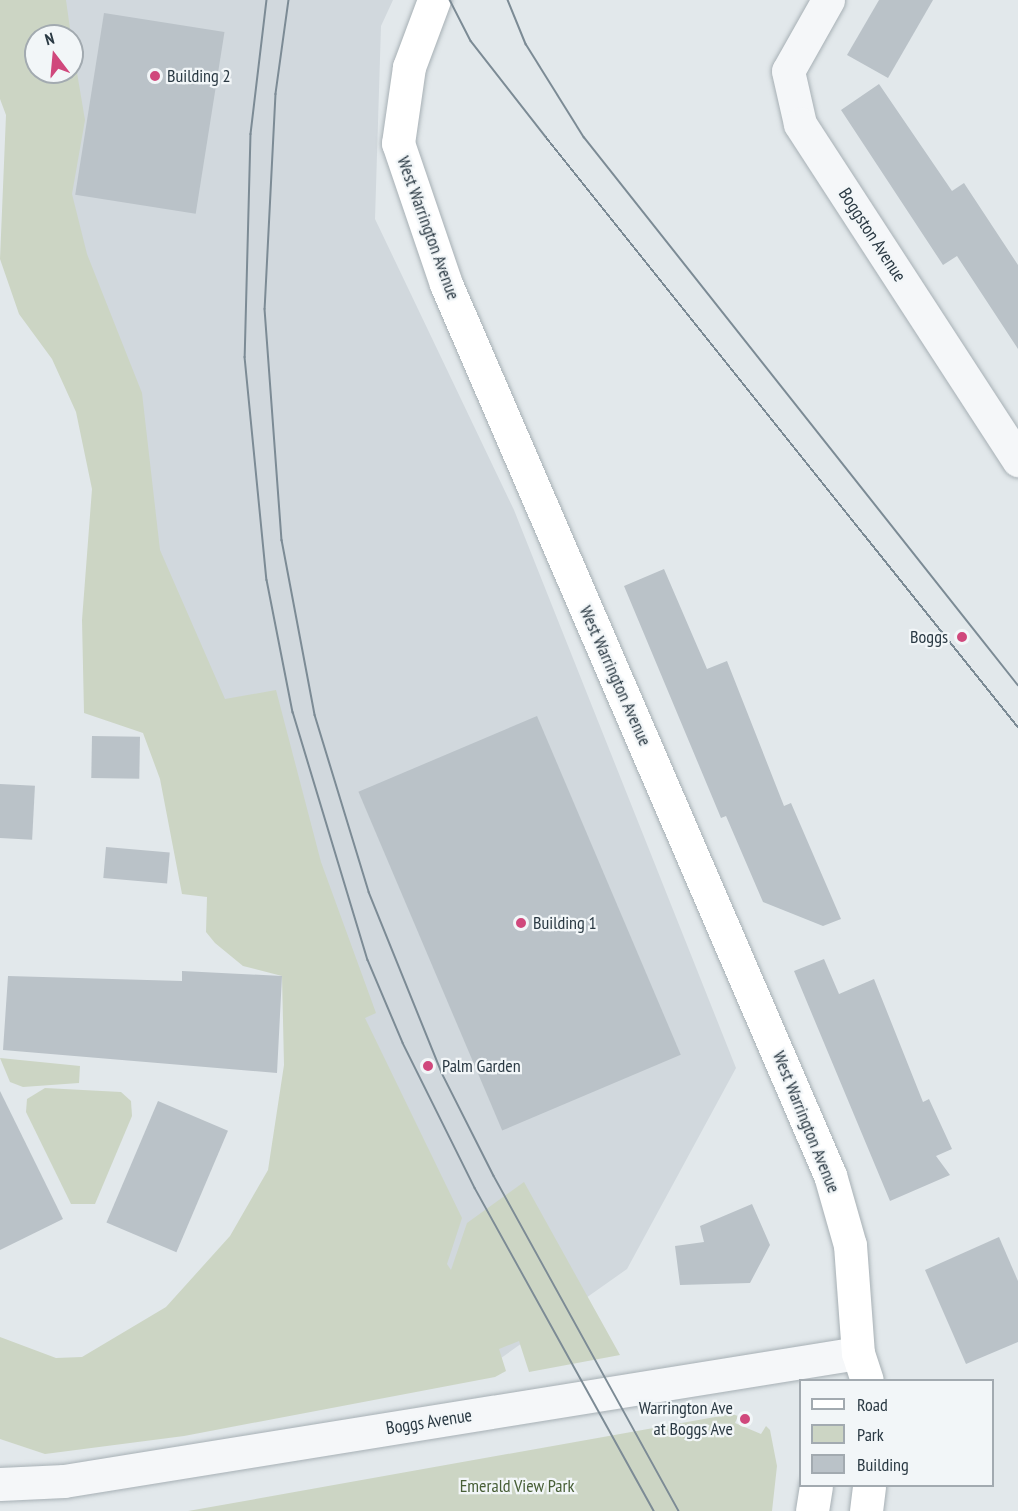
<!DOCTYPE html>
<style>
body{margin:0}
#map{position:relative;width:1018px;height:1511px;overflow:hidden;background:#e2e8eb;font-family:"PT Sans Narrow",sans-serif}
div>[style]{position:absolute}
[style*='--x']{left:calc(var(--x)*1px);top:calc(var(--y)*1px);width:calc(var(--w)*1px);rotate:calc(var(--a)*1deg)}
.built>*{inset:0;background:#d1d8dd}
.green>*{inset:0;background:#ccd5c4}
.building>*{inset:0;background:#bac2c8;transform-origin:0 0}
.roads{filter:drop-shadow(0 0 2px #a7b0b5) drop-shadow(0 0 2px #a7b0b5)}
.minor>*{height:33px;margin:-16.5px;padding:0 16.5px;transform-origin:16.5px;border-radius:16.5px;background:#f5f7f9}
.major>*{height:33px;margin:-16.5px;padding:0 16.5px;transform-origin:16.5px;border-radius:16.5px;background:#fff}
.tram>*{height:1.5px;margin:-0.75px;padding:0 0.75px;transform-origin:0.75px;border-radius:0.75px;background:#7c8b95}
.dots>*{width:16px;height:16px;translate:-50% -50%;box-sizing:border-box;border:3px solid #f2f6f8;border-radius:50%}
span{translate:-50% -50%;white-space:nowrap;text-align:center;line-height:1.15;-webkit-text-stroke:4.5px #f2f6f8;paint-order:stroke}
.poi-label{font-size:18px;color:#2a3943}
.left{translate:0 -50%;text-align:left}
.right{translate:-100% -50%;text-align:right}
.street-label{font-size:18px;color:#2a3943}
.park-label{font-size:18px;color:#485f37}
.legend{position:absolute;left:799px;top:1379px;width:195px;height:108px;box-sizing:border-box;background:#f2f6f8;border:2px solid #a2aab0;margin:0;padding:8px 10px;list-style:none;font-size:18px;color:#2a3943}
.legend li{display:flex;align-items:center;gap:12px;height:30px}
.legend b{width:30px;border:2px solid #a2aab0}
.north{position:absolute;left:24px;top:24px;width:60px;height:60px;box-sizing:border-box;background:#f2f6f8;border:2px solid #a2aab0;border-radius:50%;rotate:344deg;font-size:16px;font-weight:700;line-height:24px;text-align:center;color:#2a3943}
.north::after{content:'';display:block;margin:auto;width:21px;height:27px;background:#d0487c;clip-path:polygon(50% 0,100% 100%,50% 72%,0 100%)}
</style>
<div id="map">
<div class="built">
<i style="clip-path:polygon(evenodd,23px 0,393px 0,381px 26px,375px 219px,514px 510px,736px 1068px,627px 1269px,494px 1363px,415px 1238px,216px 724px,57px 270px,23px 0,36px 36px,72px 36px,72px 72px,36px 72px,36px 36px)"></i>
</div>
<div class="green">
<i style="clip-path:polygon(0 0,66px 0,71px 36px,36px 36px,36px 72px,72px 72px,72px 43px,85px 120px,72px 194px,87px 254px,142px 393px,160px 550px,225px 699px,276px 690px,321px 862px,376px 1013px,365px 1018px,462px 1218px,447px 1264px,451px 1270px,467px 1223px,524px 1182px,620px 1355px,529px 1372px,519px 1341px,499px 1349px,506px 1371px,495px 1377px,184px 1436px,45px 1454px,0 1439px,0 1337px,56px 1358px,82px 1357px,166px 1307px,230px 1236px,268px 1170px,284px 1065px,282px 976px,243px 966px,215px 943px,206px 932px,207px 897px,182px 894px,160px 779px,143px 733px,84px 713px,82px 620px,92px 489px,76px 412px,52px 359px,19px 314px,0 259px,6px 115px,0 99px)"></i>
<i style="clip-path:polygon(0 1058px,80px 1066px,79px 1083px,23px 1087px,10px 1082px)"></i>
<i style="clip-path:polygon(45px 1088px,121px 1092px,131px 1101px,132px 1116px,95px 1204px,71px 1204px,26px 1112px,27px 1099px)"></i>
<i style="clip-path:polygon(732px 1414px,738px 1416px,735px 1423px,761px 1434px,766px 1426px,770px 1430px,777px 1466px,772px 1511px,188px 1511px)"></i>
</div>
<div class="building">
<i style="clip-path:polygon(879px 0,933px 0,888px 78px,847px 55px)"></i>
<i style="left:104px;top:13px;width:122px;height:184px;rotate:9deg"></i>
<i style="clip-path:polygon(879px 84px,952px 191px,964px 183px,1018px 265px,1018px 349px,957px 256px,943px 265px,841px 110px)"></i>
<i style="clip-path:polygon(664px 569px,707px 669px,727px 661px,784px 806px,791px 803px,841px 919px,823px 926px,763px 902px,726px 816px,721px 818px,624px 586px)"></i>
<i style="left:537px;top:716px;width:368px;height:194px;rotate:67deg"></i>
<i style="left:92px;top:736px;width:48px;height:42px;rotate:1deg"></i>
<i style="left:0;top:784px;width:35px;height:54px;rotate:3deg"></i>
<i style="left:106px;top:847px;width:64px;height:31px;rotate:5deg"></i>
<i style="clip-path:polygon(824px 959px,839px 994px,874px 979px,923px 1102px,929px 1099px,952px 1149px,936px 1156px,950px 1175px,890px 1201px,794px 971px)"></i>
<i style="clip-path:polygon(182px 971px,282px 976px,277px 1073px,3px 1050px,8px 976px,182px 981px)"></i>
<i style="clip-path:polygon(0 1091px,63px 1219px,0 1250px)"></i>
<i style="left:158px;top:1101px;width:76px;height:132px;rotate:23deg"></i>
<i style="clip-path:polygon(752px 1204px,770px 1245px,750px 1283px,680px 1285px,675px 1246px,704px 1242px,700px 1226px)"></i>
<i style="clip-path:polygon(999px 1237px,1018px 1281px,1018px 1342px,966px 1364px,925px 1270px)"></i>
</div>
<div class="roads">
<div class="minor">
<i style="--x:828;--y:0;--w:81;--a:119.4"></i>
<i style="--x:788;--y:71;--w:54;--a:77.2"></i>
<i style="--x:800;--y:124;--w:401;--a:57"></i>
<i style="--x:0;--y:1484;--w:64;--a:-2.7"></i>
<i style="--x:64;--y:1481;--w:804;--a:-9.16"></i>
</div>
<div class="major">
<i style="--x:434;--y:0;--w:72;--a:110.5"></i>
<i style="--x:409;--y:67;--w:77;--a:98.2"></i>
<i style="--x:398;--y:143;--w:149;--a:71.2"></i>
<i style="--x:446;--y:284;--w:970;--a:66.69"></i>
<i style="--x:830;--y:1175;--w:73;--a:74.1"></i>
<i style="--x:850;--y:1245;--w:108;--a:85.8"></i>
<i style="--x:858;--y:1353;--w:28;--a:72"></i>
<i style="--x:812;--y:1511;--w:25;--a:-81"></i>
<i style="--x:866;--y:1511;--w:25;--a:-83"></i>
</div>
</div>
<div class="tram">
<i style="--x:267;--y:0;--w:135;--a:96.8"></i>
<i style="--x:251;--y:134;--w:223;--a:91.5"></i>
<i style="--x:245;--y:357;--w:224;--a:84.4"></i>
<i style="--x:267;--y:580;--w:135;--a:78.9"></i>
<i style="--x:293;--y:712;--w:259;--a:73.2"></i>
<i style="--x:368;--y:960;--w:90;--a:67.1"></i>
<i style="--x:403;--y:1043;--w:162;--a:63.6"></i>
<i style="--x:475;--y:1188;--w:369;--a:61"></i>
<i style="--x:289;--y:0;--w:95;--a:97.9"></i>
<i style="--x:276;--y:94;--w:215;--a:92.9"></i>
<i style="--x:265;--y:309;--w:232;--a:85.8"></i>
<i style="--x:282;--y:540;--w:178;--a:79.3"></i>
<i style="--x:315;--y:715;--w:185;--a:73"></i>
<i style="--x:369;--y:892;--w:195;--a:68"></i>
<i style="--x:442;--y:1073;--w:115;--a:63.2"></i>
<i style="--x:494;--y:1176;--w:383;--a:61.1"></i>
<i style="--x:450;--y:0;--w:46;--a:62.9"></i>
<i style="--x:471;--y:41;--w:122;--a:52"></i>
<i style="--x:546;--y:137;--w:756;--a:51.34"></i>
<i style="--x:508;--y:0;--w:48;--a:67.8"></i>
<i style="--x:526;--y:44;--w:110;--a:58.1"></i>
<i style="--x:584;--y:137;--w:699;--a:51.62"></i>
</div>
<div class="dots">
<i style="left:155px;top:76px;background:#d0487c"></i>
<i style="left:962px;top:637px;background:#d0487c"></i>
<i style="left:521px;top:923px;background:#d0487c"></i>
<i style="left:428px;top:1066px;background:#d0487c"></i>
<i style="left:745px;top:1419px;background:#d0487c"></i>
</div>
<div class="poi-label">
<span class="left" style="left:167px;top:76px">Building 2</span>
<span class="right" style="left:948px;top:637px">Boggs</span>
<span class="left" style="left:533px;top:923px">Building 1</span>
<span class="left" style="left:442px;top:1066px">Palm Garden</span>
<span class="right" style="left:733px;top:1419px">Warrington Ave<br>at Boggs Ave</span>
</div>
<div class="street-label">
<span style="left:428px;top:228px;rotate:70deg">West Warrington Avenue</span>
<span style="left:872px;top:235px;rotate:57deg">Boggston Avenue</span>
<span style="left:615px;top:676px;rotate:66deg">West Warrington Avenue</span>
<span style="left:806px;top:1122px;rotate:68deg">West Warrington Avenue</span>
<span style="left:429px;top:1422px;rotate:-9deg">Boggs Avenue</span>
</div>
<div class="park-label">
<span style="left:517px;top:1486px">Emerald View Park</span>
</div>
<ul class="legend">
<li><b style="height:8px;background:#fff"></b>Road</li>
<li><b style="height:16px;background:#ccd5c4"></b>Park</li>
<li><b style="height:16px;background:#bac2c8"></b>Building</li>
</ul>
<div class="north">N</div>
</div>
